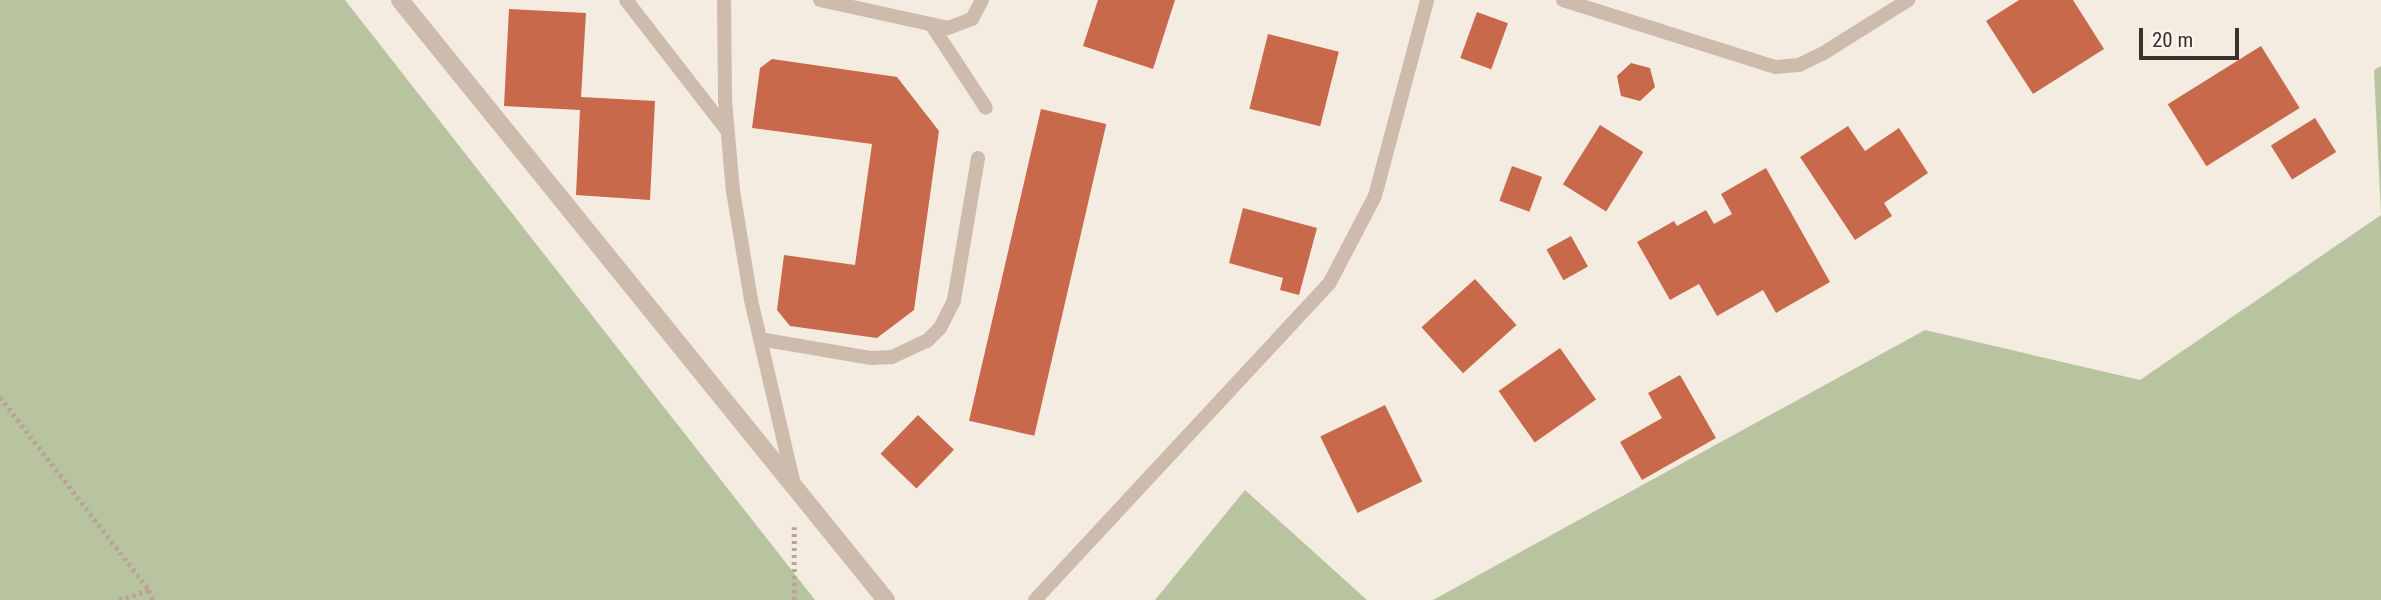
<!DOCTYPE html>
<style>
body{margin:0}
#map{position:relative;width:2381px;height:600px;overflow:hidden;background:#f4ebe1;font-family:"Roboto Condensed",sans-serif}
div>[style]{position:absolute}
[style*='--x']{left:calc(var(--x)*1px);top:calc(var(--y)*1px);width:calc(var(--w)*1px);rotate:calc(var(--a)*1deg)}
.green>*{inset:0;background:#b8c4a0}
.building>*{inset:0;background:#c8694b;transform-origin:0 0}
.path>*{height:4.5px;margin-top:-2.25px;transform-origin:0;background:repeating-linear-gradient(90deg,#b9a596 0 3.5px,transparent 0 7px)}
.lane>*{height:14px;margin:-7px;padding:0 7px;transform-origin:7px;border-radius:7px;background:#cdbbac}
.street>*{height:18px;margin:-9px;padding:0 9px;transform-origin:9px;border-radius:9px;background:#cdbbac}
span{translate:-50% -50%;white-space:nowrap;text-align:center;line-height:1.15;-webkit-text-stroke:6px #fbf5ee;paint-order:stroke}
.scale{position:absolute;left:2139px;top:28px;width:100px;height:32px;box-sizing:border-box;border:4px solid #3b302b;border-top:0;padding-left:9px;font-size:21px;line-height:24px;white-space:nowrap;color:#3b302b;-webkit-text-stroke:5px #fbf5ee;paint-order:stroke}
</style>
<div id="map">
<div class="green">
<i style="clip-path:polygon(0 0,345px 0,815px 600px,0 600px)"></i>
<i style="clip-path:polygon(2381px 66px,2381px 600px,1433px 600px,1925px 330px,2140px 380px,2381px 215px,2374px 70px)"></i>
<i style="clip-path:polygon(1245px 490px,1367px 600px,1155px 600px)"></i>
</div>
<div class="building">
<i style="clip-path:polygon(1098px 0,1175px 0,1153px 69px,1083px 46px)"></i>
<i style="clip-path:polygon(2019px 0,2073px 0,2104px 49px,2033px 94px,1986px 21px)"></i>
<i style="clip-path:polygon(509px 9px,586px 13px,581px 97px,655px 101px,650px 200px,576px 195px,580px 110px,504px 106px)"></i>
<i style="left:1477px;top:12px;width:33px;height:49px;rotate:20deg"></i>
<i style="left:1268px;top:34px;width:73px;height:77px;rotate:14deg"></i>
<i style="left:2261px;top:46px;width:73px;height:110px;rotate:58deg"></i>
<i style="clip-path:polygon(772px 59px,897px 77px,939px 131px,914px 310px,877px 338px,790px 326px,777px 310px,784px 255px,855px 265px,872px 144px,752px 128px,760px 68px)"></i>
<i style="clip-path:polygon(1631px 63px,1650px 68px,1655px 87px,1640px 101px,1621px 96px,1617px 76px)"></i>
<i style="left:1041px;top:109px;width:67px;height:320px;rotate:13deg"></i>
<i style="left:2315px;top:118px;width:40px;height:52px;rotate:58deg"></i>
<i style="left:1600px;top:125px;width:51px;height:70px;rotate:32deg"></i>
<i style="clip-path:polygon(1848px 126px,1865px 151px,1899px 128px,1928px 173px,1884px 203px,1892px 216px,1855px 240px,1800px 157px)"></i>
<i style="left:1512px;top:166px;width:32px;height:37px;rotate:20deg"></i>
<i style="clip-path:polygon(1766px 168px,1830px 282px,1776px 313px,1763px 290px,1717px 316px,1699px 284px,1670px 300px,1637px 242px,1674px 221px,1677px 226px,1706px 210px,1714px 224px,1732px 214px,1721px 194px)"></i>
<i style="clip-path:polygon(1243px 208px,1317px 228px,1299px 295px,1280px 290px,1283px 278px,1229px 263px)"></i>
<i style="left:1571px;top:236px;width:35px;height:28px;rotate:61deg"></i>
<i style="left:1475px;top:279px;width:62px;height:72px;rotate:48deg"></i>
<i style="left:1560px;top:348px;width:63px;height:75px;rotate:55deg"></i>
<i style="clip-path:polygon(1680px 375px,1716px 438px,1642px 480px,1620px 442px,1662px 418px,1648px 393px)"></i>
<i style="left:1385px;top:405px;width:85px;height:72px;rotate:64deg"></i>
<i style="left:918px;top:415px;width:50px;height:54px;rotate:44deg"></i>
</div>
<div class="path">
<i style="--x:0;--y:397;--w:244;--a:52.3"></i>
<i style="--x:119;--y:600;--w:32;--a:-18"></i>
<i style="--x:149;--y:590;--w:11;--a:68"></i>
<i style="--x:794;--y:600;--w:73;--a:-90"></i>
</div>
<div class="lane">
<i style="--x:626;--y:0;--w:165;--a:52.2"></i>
<i style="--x:724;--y:0;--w:100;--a:89.4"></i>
<i style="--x:725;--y:100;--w:91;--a:85"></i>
<i style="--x:733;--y:191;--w:110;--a:80.6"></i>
<i style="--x:751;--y:300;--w:190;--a:76.9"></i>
<i style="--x:820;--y:0;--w:131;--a:12.3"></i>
<i style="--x:948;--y:28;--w:26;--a:-21"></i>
<i style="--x:972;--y:19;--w:21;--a:-62"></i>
<i style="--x:1563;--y:0;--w:223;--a:17.5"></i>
<i style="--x:1776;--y:67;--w:23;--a:-5"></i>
<i style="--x:1799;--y:65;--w:25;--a:-26"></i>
<i style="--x:1822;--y:54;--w:102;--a:-32.1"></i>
<i style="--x:931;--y:24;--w:100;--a:56.8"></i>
<i style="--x:760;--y:339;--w:113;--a:9.7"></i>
<i style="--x:871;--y:358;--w:21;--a:-3"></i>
<i style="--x:892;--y:357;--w:38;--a:-25"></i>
<i style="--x:927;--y:341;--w:18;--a:-45"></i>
<i style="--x:940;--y:328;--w:31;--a:-63"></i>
<i style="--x:954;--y:300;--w:144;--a:-80.4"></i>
<i style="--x:1035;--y:600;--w:432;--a:-47.1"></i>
<i style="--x:1329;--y:284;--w:99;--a:-62.4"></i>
<i style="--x:1375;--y:196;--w:203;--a:-75.1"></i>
</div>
<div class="street">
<i style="--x:400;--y:0;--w:772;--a:50.99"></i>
</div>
<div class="scale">20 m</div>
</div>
